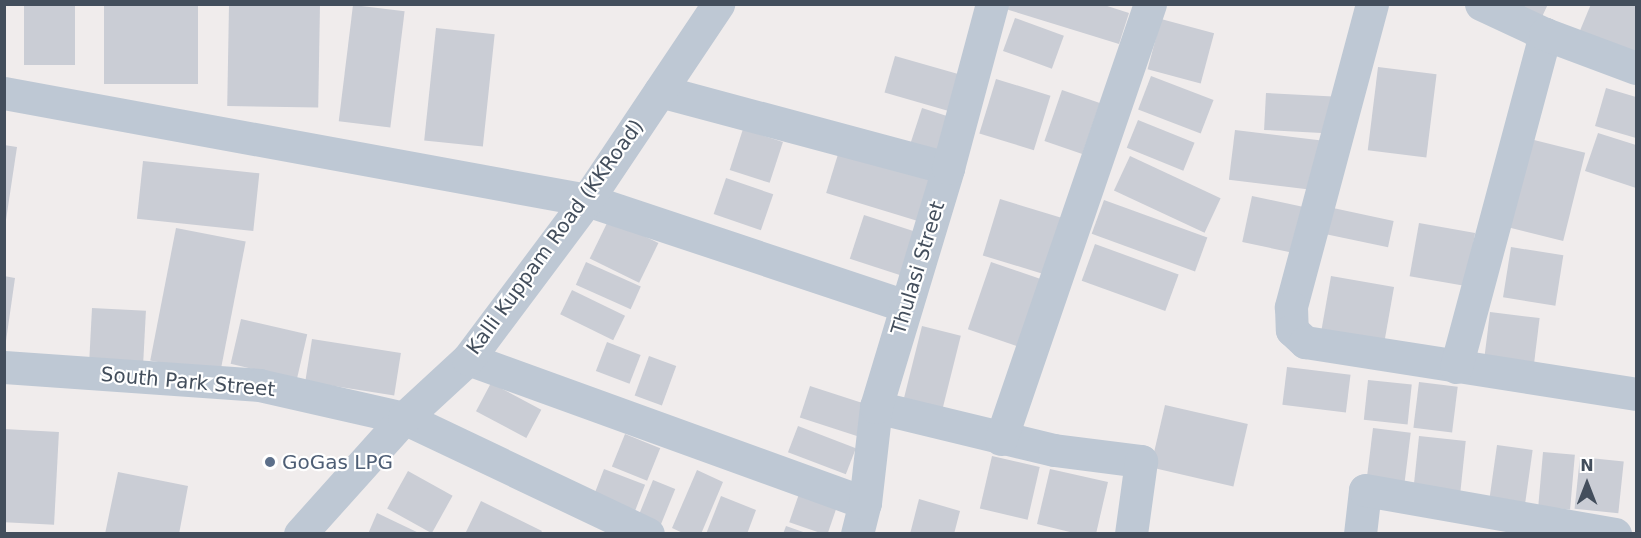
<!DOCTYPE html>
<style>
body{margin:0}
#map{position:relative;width:1641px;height:538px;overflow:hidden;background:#f0ecec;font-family:"DejaVu Sans",sans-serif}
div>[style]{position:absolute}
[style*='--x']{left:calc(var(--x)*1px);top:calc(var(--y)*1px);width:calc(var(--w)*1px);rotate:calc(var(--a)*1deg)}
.building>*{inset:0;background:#cacdd5;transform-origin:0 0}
.minor>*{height:33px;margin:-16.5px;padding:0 16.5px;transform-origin:16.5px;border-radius:16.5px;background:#bec8d4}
.tertiary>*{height:33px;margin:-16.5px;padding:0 16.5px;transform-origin:16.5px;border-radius:16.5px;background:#bec8d4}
.dots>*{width:16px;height:16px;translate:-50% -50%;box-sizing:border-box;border:3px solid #fff;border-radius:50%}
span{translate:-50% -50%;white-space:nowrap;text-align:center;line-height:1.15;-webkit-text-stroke:4.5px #fff;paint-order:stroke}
.street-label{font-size:20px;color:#434e5c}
.service-label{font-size:20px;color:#4e5e75}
.left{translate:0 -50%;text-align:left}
.frame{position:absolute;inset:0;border:6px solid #434e5c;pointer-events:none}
.north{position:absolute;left:1557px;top:454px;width:60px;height:60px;-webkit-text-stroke:4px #fff;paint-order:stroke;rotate:0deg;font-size:16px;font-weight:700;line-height:24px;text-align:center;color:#434e5c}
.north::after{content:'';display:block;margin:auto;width:21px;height:27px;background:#434e5c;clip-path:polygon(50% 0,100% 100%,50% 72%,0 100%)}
</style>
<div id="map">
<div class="building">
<i style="left:24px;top:4px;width:51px;height:61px"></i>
<i style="left:104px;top:4px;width:94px;height:80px"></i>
<i style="left:229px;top:4px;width:91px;height:102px;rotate:1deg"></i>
<i style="clip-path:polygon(1000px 4px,1101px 4px,1129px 13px,1119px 44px,999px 7px)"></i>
<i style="clip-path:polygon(1506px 4px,1548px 4px,1541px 19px)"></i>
<i style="clip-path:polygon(1591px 4px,1636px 4px,1636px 56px,1579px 33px)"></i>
<i style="left:353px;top:5px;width:52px;height:117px;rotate:7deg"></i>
<i style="left:1015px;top:18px;width:52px;height:35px;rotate:20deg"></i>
<i style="left:1161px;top:19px;width:55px;height:52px;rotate:15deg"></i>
<i style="left:436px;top:28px;width:59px;height:113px;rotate:6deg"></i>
<i style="left:895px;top:56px;width:73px;height:38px;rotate:16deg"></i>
<i style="left:1378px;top:67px;width:59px;height:84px;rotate:7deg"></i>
<i style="left:1151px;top:76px;width:67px;height:36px;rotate:21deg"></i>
<i style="left:996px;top:79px;width:57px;height:57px;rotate:17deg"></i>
<i style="clip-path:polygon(1606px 88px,1636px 97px,1636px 138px,1595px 126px)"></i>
<i style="left:1062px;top:90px;width:40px;height:54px;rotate:19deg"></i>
<i style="left:1266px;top:93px;width:67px;height:37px;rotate:3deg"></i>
<i style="left:922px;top:108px;width:36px;height:39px;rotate:18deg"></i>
<i style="left:1138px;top:120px;width:61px;height:30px;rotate:22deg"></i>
<i style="left:743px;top:129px;width:42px;height:43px;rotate:18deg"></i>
<i style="left:1235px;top:130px;width:85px;height:50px;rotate:7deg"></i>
<i style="clip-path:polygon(1598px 133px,1636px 145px,1636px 188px,1585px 171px)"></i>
<i style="left:1526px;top:138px;width:61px;height:91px;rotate:14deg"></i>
<i style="clip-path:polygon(4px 145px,17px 147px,6px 220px,4px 220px)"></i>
<i style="left:839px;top:151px;width:101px;height:44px;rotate:17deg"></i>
<i style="left:1130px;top:156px;width:100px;height:38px;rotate:25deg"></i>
<i style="left:143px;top:161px;width:117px;height:58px;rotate:6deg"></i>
<i style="left:726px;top:178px;width:50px;height:38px;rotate:19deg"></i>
<i style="left:1252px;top:196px;width:60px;height:47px;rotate:12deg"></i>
<i style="left:1000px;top:199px;width:65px;height:59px;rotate:17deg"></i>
<i style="left:1104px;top:200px;width:110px;height:36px;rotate:20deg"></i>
<i style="left:1333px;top:208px;width:62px;height:27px;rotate:12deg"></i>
<i style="left:864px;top:215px;width:59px;height:46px;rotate:18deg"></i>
<i style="left:609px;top:219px;width:55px;height:44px;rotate:26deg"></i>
<i style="left:1419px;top:223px;width:57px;height:54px;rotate:10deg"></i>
<i style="left:176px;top:228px;width:71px;height:135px;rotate:11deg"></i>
<i style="left:1095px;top:244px;width:89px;height:39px;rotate:20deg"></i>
<i style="left:1511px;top:247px;width:53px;height:51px;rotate:9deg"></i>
<i style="left:586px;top:262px;width:60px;height:25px;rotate:24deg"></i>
<i style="left:991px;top:262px;width:61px;height:71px;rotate:19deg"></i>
<i style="clip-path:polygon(4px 276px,15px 278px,6px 341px,4px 341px)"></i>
<i style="left:1331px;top:276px;width:64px;height:59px;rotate:10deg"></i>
<i style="left:572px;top:290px;width:59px;height:27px;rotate:26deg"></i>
<i style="left:92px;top:308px;width:54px;height:53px;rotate:3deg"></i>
<i style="left:1490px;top:312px;width:50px;height:51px;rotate:7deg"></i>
<i style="left:241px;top:319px;width:68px;height:46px;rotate:13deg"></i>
<i style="left:922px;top:326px;width:40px;height:82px;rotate:14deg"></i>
<i style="left:312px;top:339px;width:90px;height:43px;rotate:9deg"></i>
<i style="left:607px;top:342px;width:36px;height:31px;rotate:21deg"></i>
<i style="left:649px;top:356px;width:29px;height:42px;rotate:20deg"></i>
<i style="left:1287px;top:367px;width:64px;height:38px;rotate:7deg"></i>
<i style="left:1368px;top:380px;width:44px;height:40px;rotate:6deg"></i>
<i style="left:1419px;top:382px;width:39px;height:46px;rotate:7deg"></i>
<i style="left:491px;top:383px;width:57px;height:32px;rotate:28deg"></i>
<i style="left:810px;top:386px;width:60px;height:33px;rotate:18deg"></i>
<i style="left:1165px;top:405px;width:85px;height:64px;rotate:13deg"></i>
<i style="left:798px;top:426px;width:62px;height:28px;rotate:21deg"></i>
<i style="left:1373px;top:428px;width:38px;height:58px;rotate:7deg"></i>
<i style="left:4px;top:429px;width:55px;height:93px;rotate:3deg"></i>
<i style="left:625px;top:434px;width:38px;height:35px;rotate:22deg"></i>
<i style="left:1419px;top:436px;width:47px;height:56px;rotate:6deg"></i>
<i style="left:1497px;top:445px;width:36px;height:58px;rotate:8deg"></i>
<i style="left:1543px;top:452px;width:32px;height:55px;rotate:5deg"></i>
<i style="left:992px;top:456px;width:49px;height:54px;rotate:13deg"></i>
<i style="left:1580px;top:457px;width:44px;height:52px;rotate:6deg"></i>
<i style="left:604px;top:469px;width:44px;height:35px;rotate:21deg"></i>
<i style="clip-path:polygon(1050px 469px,1108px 482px,1096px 534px,1078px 534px,1037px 524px)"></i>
<i style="clip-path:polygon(697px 470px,723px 482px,701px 534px,685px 534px,672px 528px)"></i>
<i style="left:408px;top:471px;width:51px;height:43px;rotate:29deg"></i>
<i style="clip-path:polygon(118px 472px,188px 486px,179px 534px,105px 534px)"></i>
<i style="left:653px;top:480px;width:24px;height:43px;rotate:22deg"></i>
<i style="left:800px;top:491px;width:40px;height:33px;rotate:19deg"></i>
<i style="clip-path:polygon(721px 496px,756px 510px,747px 534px,706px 534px)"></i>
<i style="clip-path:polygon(919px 499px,960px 511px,954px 534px,910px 534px)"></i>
<i style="clip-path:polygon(481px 501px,542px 531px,540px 534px,465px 534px)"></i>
<i style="clip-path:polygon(377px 513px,421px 534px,368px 534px)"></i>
<i style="clip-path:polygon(786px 526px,806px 533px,806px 534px,783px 534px)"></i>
</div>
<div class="minor">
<i style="--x:1372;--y:4;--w:314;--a:105"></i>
<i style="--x:1291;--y:307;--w:23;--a:88"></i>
<i style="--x:1292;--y:330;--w:18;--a:43"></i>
<i style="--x:1305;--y:342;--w:335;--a:8.9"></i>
<i style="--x:660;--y:91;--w:298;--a:15"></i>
<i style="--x:4;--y:93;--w:593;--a:10.4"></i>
<i style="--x:587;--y:200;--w:336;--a:18.4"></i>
<i style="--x:468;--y:359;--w:422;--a:19.9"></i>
<i style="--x:1456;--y:367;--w:345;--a:-75"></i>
<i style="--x:876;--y:407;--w:183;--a:13.6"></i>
<i style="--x:1054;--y:450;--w:88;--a:7.2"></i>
<i style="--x:1141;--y:461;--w:74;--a:97.8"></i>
<i style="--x:404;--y:418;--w:270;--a:25.4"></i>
<i style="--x:1001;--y:439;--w:460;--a:-71.1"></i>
<i style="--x:857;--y:534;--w:32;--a:-76"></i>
<i style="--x:865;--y:503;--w:97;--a:-83.5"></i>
<i style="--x:876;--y:407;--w:250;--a:-73.2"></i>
<i style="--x:948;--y:168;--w:170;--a:-75"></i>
<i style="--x:1360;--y:534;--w:44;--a:-83.5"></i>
<i style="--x:1365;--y:490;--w:254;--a:10"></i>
</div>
<div class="tertiary">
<i style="--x:1481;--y:4;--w:71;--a:25.1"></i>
<i style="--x:1545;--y:34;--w:97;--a:20.5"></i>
<i style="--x:4;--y:367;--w:256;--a:4"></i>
<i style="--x:259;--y:385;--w:149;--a:12.8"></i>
<i style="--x:300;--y:534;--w:156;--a:-48.1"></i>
<i style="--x:404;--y:418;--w:87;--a:-42.7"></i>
<i style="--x:468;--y:359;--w:199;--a:-53.2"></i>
<i style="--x:587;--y:200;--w:236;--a:-56.2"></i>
</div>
<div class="dots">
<i style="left:270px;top:462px;background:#5c6f8a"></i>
</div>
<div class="street-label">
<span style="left:555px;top:237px;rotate:-54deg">Kalli Kuppam Road (KKRoad)</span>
<span style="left:918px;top:268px;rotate:-73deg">Thulasi Street</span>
<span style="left:188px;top:382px;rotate:5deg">South Park Street</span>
</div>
<div class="service-label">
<span class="left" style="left:282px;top:462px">GoGas LPG</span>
</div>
<div class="frame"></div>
<div class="north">N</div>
</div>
